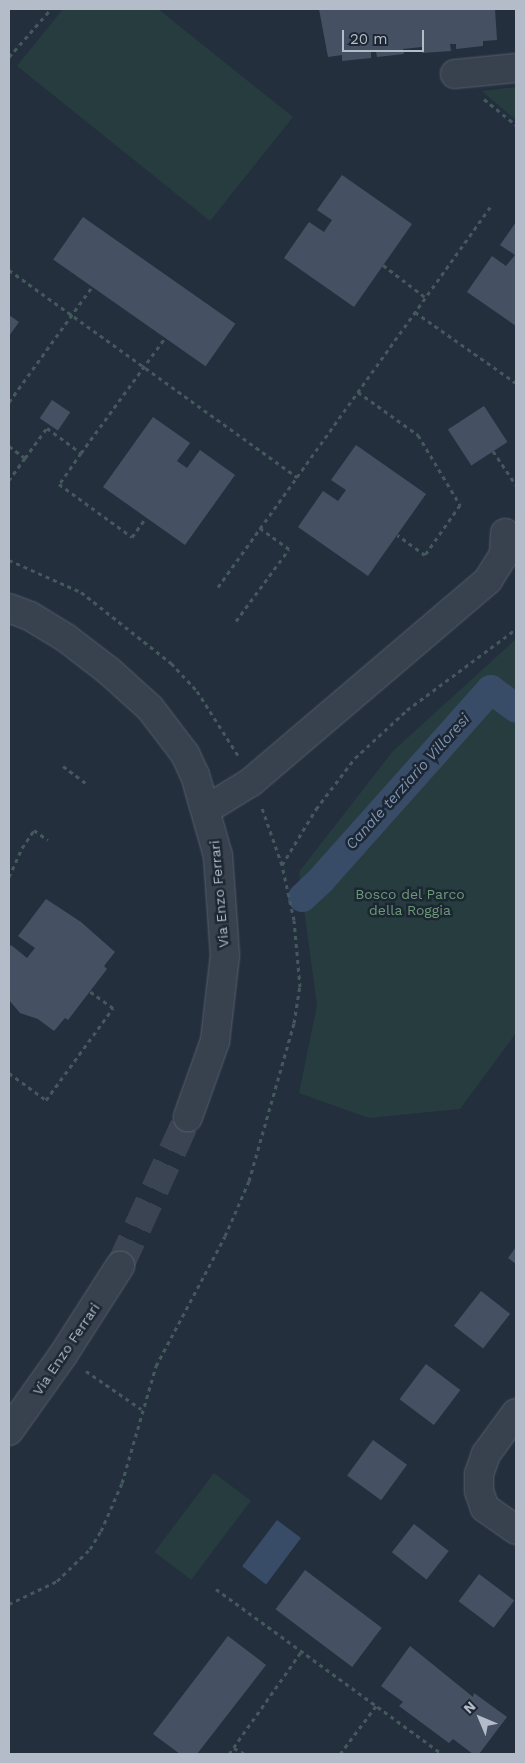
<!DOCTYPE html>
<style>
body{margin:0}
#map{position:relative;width:525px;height:1763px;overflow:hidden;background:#242f3e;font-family:"Work Sans",sans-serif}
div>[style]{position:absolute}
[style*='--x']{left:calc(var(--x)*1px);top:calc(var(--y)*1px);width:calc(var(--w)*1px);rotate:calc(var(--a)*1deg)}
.green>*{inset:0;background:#263c3f;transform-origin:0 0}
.water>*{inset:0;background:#394c67;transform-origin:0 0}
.canal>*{height:29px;margin:-14.5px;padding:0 14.5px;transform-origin:14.5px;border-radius:14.5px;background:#394c67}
.building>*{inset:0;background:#455162;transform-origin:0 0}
.minor-tunnel>*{height:28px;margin-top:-14px;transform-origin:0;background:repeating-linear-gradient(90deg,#3a4453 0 28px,transparent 0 42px)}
.path>*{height:3px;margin-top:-1.5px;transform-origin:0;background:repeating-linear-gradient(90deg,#44595c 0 4px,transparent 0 8px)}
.roads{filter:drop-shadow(0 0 1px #565f6c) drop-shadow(0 0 1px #565f6c)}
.minor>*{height:28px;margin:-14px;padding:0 14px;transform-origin:14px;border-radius:14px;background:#38414e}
span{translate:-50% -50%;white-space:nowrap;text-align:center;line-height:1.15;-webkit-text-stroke:5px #1d2633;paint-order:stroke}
.street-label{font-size:14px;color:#b4bcc9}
.park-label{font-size:14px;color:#6b9a76}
.water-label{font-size:15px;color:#7c92b1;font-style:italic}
.frame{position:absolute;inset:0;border:10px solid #b4bcc9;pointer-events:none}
.north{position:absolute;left:455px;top:1693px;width:50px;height:50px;-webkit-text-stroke:4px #1d2633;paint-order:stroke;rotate:315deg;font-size:14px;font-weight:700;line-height:20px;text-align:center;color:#b4bcc9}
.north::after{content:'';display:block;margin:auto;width:18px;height:22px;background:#b4bcc9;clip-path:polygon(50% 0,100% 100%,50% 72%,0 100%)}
.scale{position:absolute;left:342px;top:30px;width:82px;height:22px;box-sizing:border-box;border:2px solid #b4bcc9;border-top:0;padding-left:6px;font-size:15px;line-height:18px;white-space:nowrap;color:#b4bcc9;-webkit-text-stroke:4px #1d2633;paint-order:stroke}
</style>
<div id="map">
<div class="green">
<i style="clip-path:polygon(63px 9px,158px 9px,293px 117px,210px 221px,17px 66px)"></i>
<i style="clip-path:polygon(516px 87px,516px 120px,482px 91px)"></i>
<i style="clip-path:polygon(516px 639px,516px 1033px,460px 1109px,369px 1118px,299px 1093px,317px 1005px,299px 872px,393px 751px)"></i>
<i style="left:214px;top:1473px;width:46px;height:99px;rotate:37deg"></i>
</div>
<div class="water">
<i style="left:277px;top:1520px;width:30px;height:58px;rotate:37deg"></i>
</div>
<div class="canal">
<i style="--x:302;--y:897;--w:25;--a:-43"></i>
<i style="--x:320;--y:880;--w:256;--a:-48.3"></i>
<i style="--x:490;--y:689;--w:32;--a:36"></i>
</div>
<div class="building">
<i style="clip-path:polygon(319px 9px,495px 9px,497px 40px,483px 41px,483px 46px,456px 49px,456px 44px,450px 44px,451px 51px,422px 53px,422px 47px,403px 49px,404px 54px,377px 57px,376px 52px,371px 52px,371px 58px,342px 61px,342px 55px,328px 57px)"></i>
<i style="clip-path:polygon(342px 175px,412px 224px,354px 307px,284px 258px,309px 222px,324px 232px,332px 220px,317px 210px)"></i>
<i style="left:83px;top:217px;width:186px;height:52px;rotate:35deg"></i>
<i style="clip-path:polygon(516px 222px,516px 326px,467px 292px,492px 256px,506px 266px,515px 255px,500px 245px)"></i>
<i style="clip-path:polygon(9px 315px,19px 322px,9px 336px)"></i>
<i style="left:52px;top:400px;width:22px;height:22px;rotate:34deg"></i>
<i style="left:484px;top:406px;width:43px;height:43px;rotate:57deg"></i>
<i style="clip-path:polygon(153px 417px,190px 443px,177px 461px,187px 468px,200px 450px,235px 475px,185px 545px,103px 487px)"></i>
<i style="clip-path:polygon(356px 445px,426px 494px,368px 576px,298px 527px,323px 491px,338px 501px,346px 490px,331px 480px)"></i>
<i style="clip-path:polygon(46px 899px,81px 922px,115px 952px,104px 966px,107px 969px,68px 1020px,65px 1018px,54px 1031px,38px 1019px,20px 1013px,9px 1000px,9px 948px,11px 945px,27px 958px,35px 948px,18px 936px)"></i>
<i style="clip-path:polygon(516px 1247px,516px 1264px,508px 1258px)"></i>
<i style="left:481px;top:1291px;width:37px;height:44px;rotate:38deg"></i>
<i style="left:426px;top:1364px;width:43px;height:44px;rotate:37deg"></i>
<i style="left:373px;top:1440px;width:42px;height:44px;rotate:36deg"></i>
<i style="left:414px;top:1524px;width:44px;height:36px;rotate:38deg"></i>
<i style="left:305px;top:1570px;width:96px;height:49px;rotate:37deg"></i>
<i style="left:479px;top:1574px;width:44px;height:34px;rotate:37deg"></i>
<i style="clip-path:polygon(228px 1636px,266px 1665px,197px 1754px,180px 1754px,153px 1734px)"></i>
<i style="clip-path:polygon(410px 1646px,473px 1697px,474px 1693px,507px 1717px,479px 1754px,473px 1754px,453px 1739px,449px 1743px,399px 1706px,403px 1702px,381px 1686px)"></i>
</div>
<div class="minor-tunnel">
<i style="--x:120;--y:1266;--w:164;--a:-65.5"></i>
</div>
<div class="path">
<i style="--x:9;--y:57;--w:64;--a:-48.8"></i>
<i style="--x:484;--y:99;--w:41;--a:39.1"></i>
<i style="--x:383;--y:265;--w:53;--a:37.3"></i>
<i style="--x:9;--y:270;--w:355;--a:35.7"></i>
<i style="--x:297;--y:477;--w:333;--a:-54.4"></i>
<i style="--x:415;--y:312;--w:123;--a:35.1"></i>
<i style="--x:358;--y:392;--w:74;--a:35.6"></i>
<i style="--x:418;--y:435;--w:82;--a:59"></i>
<i style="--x:460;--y:505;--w:61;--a:125"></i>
<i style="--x:425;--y:555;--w:34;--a:-144"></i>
<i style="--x:9;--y:402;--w:142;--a:-54.2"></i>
<i style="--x:9;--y:446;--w:20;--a:37"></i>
<i style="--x:25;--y:458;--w:27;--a:126"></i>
<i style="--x:493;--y:451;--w:41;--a:55.9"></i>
<i style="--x:81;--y:453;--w:142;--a:-53.9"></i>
<i style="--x:25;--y:458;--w:37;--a:-54"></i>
<i style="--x:47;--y:428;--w:42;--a:36.3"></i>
<i style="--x:81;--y:453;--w:38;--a:125"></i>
<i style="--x:59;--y:484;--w:90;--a:36"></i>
<i style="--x:132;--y:537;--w:24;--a:-54"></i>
<i style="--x:9;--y:560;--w:79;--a:24"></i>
<i style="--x:81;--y:592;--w:115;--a:38.3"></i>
<i style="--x:171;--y:663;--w:38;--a:47"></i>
<i style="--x:197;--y:691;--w:78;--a:57.5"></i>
<i style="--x:218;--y:587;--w:135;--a:-54.3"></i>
<i style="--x:236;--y:621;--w:89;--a:-53.6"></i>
<i style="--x:289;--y:549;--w:36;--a:-144"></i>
<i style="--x:63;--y:766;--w:30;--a:37"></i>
<i style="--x:282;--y:865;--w:66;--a:-58.7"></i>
<i style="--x:316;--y:809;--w:64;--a:-52.6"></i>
<i style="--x:355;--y:758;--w:71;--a:-42.7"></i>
<i style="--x:407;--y:710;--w:136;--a:-36.6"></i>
<i style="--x:9;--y:877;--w:32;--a:-66"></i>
<i style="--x:22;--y:848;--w:22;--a:-56"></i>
<i style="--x:34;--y:830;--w:17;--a:36"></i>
<i style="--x:9;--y:1073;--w:46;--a:36.1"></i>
<i style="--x:46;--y:1100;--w:114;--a:-53.9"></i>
<i style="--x:113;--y:1008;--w:29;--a:-144"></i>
<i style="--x:86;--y:1371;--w:67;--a:34.6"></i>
<i style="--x:216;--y:1589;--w:280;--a:36.1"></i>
<i style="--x:9;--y:1604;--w:53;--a:-25.6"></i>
<i style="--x:57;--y:1581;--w:46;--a:-44.1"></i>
<i style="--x:90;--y:1549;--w:21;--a:-59"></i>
<i style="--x:101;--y:1531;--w:52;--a:-66.4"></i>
<i style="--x:122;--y:1483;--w:122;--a:-73.8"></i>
<i style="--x:156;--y:1366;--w:147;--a:-62"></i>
<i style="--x:225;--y:1236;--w:60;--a:-66.4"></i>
<i style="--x:249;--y:1181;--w:164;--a:-74.1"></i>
<i style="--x:294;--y:1023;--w:36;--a:-81"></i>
<i style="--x:300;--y:987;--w:67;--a:-95.1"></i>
<i style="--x:294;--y:920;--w:56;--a:-102.3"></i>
<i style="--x:282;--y:865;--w:60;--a:-109.3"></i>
<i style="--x:234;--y:1748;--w:13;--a:29"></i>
<i style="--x:229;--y:1754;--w:125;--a:-54.8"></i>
<i style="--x:340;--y:1754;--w:60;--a:-53.1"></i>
</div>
<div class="roads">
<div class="minor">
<i style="--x:455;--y:74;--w:61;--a:-5.6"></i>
<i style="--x:9;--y:608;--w:22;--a:21"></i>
<i style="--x:30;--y:616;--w:42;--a:31.4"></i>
<i style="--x:66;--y:638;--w:54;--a:37.5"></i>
<i style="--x:109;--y:671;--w:55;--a:42.1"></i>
<i style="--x:150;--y:708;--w:58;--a:52.7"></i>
<i style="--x:185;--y:754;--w:23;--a:65"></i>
<i style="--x:195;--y:775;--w:84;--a:74.1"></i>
<i style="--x:218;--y:856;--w:99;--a:86"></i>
<i style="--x:225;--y:955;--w:87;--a:96.6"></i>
<i style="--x:215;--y:1041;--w:81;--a:109.6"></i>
<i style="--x:207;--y:809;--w:52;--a:-31.5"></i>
<i style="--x:251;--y:782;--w:311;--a:-40.4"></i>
<i style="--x:488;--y:580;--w:31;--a:-58"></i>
<i style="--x:504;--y:554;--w:21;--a:-87"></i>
<i style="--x:516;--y:1413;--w:51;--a:126.2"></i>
<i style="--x:486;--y:1454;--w:21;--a:109"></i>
<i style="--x:479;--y:1474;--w:17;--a:90"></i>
<i style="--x:479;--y:1491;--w:18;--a:71"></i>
<i style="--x:485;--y:1508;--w:38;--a:35"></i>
<i style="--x:9;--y:1431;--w:93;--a:-54.6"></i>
<i style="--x:63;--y:1355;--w:106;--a:-57.4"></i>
</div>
</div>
<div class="street-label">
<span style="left:219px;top:894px;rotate:-95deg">Via Enzo Ferrari</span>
<span style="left:66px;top:1349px;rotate:-56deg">Via Enzo Ferrari</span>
</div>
<div class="park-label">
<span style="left:410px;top:902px">Bosco del Parco<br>della Roggia</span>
</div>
<div class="water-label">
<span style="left:408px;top:782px;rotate:-48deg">Canale terziario Villoresi</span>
</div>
<div class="frame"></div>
<div class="north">N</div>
<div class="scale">20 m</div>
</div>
